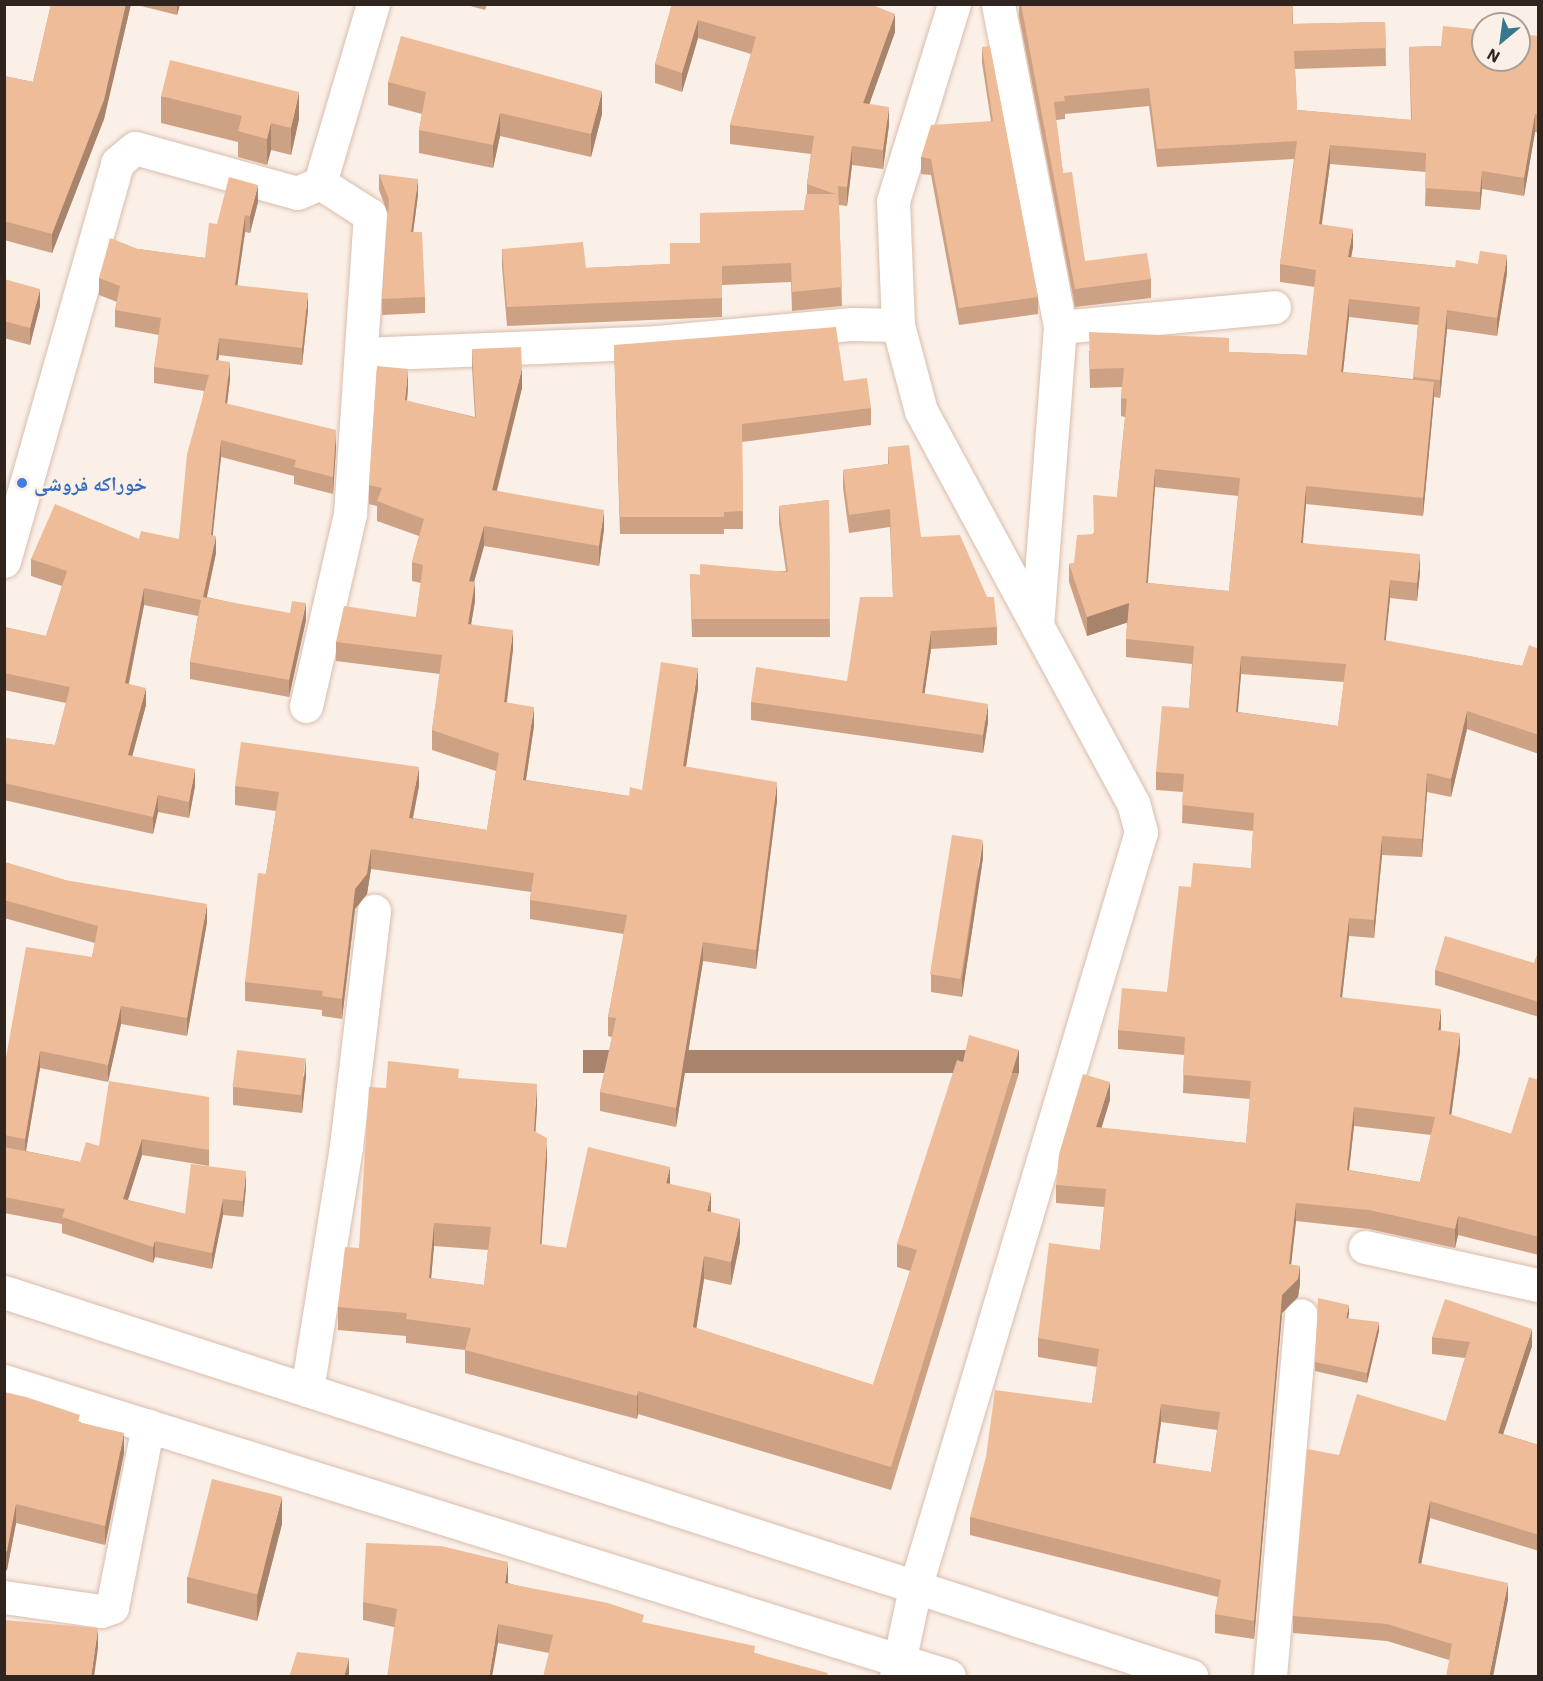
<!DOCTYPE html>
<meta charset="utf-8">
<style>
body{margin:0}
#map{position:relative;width:1543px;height:1681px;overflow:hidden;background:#fbf0e8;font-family:"IBM Plex Sans","Noto Naskh Arabic",sans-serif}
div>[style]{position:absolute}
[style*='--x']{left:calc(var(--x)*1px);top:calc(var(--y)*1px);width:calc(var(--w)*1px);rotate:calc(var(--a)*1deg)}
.roads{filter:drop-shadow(0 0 2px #d9bdab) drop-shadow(0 0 2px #d9bdab)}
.minor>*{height:33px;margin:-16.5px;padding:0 16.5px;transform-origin:16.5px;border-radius:16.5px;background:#fff}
.highway>*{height:33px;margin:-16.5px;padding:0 16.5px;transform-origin:16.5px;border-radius:16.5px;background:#fff}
.wall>*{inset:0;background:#cda284}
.shaded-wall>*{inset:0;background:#a7846b;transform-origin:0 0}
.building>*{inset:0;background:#eebc99;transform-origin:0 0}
.dots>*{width:16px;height:16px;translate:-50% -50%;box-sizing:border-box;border:3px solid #fbf0e8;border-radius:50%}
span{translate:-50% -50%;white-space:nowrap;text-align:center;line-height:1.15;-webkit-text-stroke:4.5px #fbf0e8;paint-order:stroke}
.shop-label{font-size:20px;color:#366cbe;font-weight:700}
.left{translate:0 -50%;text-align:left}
.frame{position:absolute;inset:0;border:6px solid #2f251e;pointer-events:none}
.north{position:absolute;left:1471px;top:12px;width:60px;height:60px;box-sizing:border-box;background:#fbf0e8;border:2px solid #a99f97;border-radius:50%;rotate:209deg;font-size:16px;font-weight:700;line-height:24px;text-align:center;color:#2f251e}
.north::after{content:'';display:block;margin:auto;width:21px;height:27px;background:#37798b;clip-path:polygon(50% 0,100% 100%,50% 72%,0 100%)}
</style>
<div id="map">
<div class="roads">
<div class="minor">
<i style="--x:998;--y:4;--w:329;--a:79.1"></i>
<i style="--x:1060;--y:327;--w:299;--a:94.4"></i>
<i style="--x:1060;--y:327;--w:215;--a:-5.3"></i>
<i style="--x:362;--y:354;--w:295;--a:-2.3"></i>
<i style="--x:657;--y:342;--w:196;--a:-5.3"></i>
<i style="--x:852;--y:324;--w:46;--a:1.2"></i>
<i style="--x:4;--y:561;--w:414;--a:-74.1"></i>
<i style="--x:117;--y:163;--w:23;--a:-40"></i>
<i style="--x:135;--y:148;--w:168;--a:15.5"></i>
<i style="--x:297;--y:193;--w:25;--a:-23"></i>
<i style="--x:320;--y:183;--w:187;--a:-73.5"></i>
<i style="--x:306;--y:706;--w:197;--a:-77.1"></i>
<i style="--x:350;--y:514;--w:300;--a:-86.2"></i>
<i style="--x:370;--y:215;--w:59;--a:-147.4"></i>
<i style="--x:1365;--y:1247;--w:177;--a:12.4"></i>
<i style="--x:307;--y:1390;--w:247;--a:-80.9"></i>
<i style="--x:346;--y:1146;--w:237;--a:-83.2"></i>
<i style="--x:4;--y:1597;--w:98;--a:8.2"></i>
<i style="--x:101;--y:1611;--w:12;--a:-20"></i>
<i style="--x:112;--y:1607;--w:185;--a:-78.8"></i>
<i style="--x:896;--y:1676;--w:90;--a:-77.8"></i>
<i style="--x:915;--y:1588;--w:789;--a:-73.36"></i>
<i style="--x:1141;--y:832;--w:30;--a:-105"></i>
<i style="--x:1133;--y:803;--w:446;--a:-118.4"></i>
<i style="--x:921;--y:411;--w:89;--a:-105"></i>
<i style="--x:898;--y:325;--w:124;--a:-92.3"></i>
<i style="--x:893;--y:201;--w:206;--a:-72.8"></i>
<i style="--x:1270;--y:1676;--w:362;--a:-85.1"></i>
</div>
<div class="highway">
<i style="--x:4;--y:1292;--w:1248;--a:17.93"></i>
<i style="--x:4;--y:1381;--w:990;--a:17.34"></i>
</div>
</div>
<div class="wall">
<i style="clip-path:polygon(51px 4px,131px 4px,104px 119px,52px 253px,4px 240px,4px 76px,33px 82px)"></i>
<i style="clip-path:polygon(133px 4px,180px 4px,177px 15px)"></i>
<i style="clip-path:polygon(463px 4px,487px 4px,485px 10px)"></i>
<i style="clip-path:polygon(672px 4px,895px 32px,869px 104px,889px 125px,883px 169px,852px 165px,847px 206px,839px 205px,842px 306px,792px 311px,791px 282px,722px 285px,722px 317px,507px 326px,502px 267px,502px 249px,586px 268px,670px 264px,700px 243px,804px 210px,807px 194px,807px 184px,811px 154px,730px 144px,730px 125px,751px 54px,698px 38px,682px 92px,655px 83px,655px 64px)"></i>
<i style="clip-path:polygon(evenodd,1019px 4px,1293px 4px,1293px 24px,1385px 22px,1386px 66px,1295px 69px,1297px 110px,1411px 120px,1409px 47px,1441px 46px,1539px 36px,1539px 133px,1535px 132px,1524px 196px,1482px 189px,1480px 210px,1425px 206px,1426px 172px,1330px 164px,1322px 224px,1353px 247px,1351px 257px,1507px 273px,1497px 336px,1447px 329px,1440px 398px,1434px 397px,1423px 516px,1306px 504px,1303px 543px,1420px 573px,1417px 601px,1390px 598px,1385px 641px,1522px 666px,1539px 649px,1539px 754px,1467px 729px,1451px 797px,1427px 792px,1422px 857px,1382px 855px,1374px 938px,1349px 936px,1342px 997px,1440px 1030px,1460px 1051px,1451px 1115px,1511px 1134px,1539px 1080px,1539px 1255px,1458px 1235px,1455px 1248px,1369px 1229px,1296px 1221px,1291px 1265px,1300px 1284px,1298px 1297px,1282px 1313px,1254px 1639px,1215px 1633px,1215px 1614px,1218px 1597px,970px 1535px,970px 1517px,1092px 1403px,1097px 1367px,1038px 1357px,1038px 1338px,1100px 1250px,1104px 1207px,1056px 1203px,1056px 1185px,1110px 1100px,1101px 1128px,1246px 1143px,1250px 1099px,1183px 1093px,1184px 1055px,1118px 1049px,1118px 1030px,1167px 992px,1191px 887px,1251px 868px,1253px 831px,1182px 823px,1183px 792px,1156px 790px,1156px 772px,1189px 708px,1192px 664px,1126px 657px,1126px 639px,1127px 622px,1087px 636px,1069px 582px,1069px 564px,1074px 563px,1117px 497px,1125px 417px,1121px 416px,1121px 398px,1122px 387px,1090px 388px,1089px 351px,1229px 352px,1307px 355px,1315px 287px,1280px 282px,1280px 264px,1294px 159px,1157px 167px,1149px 106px,1065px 114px,1065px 119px,1056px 120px,1063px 173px,1085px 261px,1151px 279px,1151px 298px,1075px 307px,1019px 16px,1019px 4px,1349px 317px,1418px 325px,1413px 379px,1343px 372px,1349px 317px,1019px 4px,1155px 487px,1238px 496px,1229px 591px,1148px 583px,1155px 487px,1019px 4px,1241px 674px,1344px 682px,1338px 726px,1238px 712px,1241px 674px,1019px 4px,1354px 1126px,1431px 1135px,1420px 1182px,1349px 1170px,1354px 1126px,1019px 4px,1161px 1422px,1217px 1430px,1211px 1472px,1155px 1464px,1161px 1422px)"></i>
<i style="clip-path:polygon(982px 47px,1038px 297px,1038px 314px,959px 325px,931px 175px,921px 174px,921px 157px,991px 121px,982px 63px)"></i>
<i style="clip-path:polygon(388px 82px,602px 114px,591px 157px,500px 136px,493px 168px,419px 153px,419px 130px,422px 114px,388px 105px)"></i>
<i style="clip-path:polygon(161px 96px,299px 119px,291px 155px,271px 150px,267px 165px,238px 157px,238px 142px,161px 123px)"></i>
<i style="clip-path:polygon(379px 174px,418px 195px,413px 232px,425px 297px,425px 313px,382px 315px,382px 299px,388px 214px,379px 190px)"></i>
<i style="clip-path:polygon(258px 202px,250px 233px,245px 232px,237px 285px,308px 310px,302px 365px,219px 355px,218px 360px,230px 379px,227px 404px,336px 447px,333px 494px,294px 484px,294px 476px,221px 457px,212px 536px,216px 553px,207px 597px,306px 620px,289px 697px,190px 679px,190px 662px,198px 616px,144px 605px,129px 684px,146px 705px,132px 756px,195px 786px,189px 818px,158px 812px,153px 834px,4px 800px,4px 738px,55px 745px,66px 703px,4px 690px,4px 627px,46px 636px,62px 586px,31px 576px,31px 559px,139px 539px,179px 539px,204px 391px,154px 383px,154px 367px,159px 335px,115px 327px,115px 310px,117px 302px,99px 295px,99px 278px,138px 249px,205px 258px,217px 224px)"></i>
<i style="clip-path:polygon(4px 279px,40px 306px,30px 345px,4px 338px)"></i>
<i style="clip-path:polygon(614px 345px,844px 381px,871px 408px,871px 425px,742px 442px,743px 529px,724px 529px,724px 534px,620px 534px)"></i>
<i style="clip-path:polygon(472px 349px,522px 388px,497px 491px,604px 529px,599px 566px,484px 546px,474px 582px,475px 601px,471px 624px,513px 649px,507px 703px,534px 726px,526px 780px,629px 796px,642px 790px,698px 688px,686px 767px,777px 801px,756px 969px,703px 961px,676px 1127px,600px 1111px,600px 1092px,612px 1037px,608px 1036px,608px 1017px,624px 934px,530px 919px,530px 900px,531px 892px,371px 869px,367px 894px,355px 909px,342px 1019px,322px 1016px,322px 1010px,245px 1001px,245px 982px,266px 874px,276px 811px,235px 805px,235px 786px,419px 786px,413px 818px,487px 830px,496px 771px,432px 750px,432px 730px,440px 674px,336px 661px,336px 642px,416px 617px,421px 583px,412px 581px,412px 562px,419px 536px,377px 521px,377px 506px,369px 504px,369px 485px,408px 388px,407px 401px,475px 417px,472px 368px)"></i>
<i style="clip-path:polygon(888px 447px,921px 537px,997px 627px,997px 645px,931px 649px,924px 694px,988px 722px,983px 753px,751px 720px,751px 702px,847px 681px,893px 597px,890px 527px,849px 533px,843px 488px,843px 470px,888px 464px)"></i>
<i style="clip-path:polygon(829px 500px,830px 637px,692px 637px,690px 574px,700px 575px,786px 571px,779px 524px,779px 506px)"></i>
<i style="clip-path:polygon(983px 858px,962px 997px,931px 992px,931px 974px)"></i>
<i style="clip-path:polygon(4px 862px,207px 922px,187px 1036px,121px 1024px,108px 1082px,40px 1068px,26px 1151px,80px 1162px,99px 1146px,209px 1097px,209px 1166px,142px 1155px,128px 1200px,185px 1214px,246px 1187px,243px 1217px,223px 1215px,212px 1269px,155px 1257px,153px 1263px,62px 1233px,62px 1224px,4px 1213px,4px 1068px,92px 957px,95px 943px,4px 918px)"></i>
<i style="clip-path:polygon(1539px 950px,1539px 1017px,1435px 985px,1435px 970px,1534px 963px)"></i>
<i style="clip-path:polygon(evenodd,963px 1062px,1019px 1073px,891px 1490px,638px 1414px,637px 1419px,465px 1373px,465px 1350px,406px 1343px,406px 1336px,338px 1330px,338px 1307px,359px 1248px,386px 1088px,459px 1078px,537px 1107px,535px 1132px,547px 1161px,541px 1245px,566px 1248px,670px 1184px,711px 1212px,740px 1242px,731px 1285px,704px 1279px,696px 1328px,873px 1385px,910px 1271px,897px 1267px,897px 1244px,963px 1062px,434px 1246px,488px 1250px,484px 1285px,431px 1278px,434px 1246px)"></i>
<i style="clip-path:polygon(306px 1076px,302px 1113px,233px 1105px,233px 1087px)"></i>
<i style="clip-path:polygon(1349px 1314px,1348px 1318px,1379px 1331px,1367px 1383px,1315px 1371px,1315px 1362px)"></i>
<i style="clip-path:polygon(1432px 1337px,1532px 1346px,1503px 1434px,1539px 1445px,1539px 1551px,1430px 1518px,1421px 1564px,1508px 1600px,1449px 1660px,1387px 1641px,1293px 1633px,1293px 1616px,1339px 1455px,1446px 1421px,1465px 1358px,1432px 1354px)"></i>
<i style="clip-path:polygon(4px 1392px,80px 1422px,124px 1453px,105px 1545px,16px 1523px,7px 1570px)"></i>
<i style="clip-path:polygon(282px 1524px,257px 1621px,187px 1603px,187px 1577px)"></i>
<i style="clip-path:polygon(508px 1581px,508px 1583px,644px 1623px,755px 1653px,828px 1677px,549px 1653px,498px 1643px,394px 1627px,363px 1620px,363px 1602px)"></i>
</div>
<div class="shaded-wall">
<i style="clip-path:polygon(126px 4px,131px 4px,104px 119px,52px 253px,52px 234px)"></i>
<i style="clip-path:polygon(177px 4px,180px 4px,177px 15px)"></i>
<i style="clip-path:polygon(895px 14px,895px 32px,863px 122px,863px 103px)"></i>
<i style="clip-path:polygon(698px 20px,698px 38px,682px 92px,682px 73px)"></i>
<i style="clip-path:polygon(602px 91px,602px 114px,591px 157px,591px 134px)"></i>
<i style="clip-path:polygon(299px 92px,299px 119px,291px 155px,291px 128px)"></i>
<i style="clip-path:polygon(889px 107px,889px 125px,883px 169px,883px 150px)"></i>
<i style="clip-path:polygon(500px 113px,500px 136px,493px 168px,493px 145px)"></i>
<i style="clip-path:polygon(1535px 114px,1535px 132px,1524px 196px,1524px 178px)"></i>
<i style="clip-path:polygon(271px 123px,271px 150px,267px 165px,267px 139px)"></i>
<i style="clip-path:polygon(1330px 145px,1330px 164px,1319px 242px,1319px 224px)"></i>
<i style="clip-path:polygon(852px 146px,852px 165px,847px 206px,847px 187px)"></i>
<i style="clip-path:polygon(1482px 171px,1482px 189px,1480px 210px,1480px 192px)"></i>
<i style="clip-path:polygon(418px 179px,418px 195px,411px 248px,411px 232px)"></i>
<i style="clip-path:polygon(258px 185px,258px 202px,250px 233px,250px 216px)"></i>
<i style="clip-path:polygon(245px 215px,245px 232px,235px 302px,235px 285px)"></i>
<i style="clip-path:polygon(1353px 229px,1353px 247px,1348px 275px,1348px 257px)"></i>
<i style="clip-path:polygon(1507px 255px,1507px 273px,1497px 336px,1497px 318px)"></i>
<i style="clip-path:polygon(40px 289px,40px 306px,30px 345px,30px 328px)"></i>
<i style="clip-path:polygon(308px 293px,308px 310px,302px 365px,302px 348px)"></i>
<i style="clip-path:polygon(1349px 299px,1349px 317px,1341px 390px,1341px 372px)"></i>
<i style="clip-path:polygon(1447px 310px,1447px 329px,1440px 398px,1440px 380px)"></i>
<i style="clip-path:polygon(219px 338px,219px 355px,216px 377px,216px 360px)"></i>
<i style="clip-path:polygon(230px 362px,230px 379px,225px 420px,225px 403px)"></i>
<i style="clip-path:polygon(522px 368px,522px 388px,492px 509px,492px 490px)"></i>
<i style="clip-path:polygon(408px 369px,408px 388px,405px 420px,405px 400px)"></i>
<i style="clip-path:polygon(1434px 382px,1434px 400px,1423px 516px,1423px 498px)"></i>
<i style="clip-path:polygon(336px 430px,336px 447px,333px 494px,333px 477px)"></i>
<i style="clip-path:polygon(221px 440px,221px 457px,211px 552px,211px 535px)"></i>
<i style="clip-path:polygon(1155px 469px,1155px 487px,1146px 601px,1146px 583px)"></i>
<i style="clip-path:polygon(1306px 486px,1306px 504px,1301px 561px,1301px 543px)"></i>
<i style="clip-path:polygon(604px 510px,604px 529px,599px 566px,599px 546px)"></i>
<i style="clip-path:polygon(484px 526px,484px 546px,469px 600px,469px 581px)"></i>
<i style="clip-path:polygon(216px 536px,216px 553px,203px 614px,203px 597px)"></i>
<i style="clip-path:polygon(1420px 554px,1420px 573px,1417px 601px,1417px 583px)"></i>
<i style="clip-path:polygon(1390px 580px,1390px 598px,1384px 659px,1384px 640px)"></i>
<i style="clip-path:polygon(475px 582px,475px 601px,468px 643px,468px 624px)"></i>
<i style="clip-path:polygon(144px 588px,144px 605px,125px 700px,125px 683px)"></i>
<i style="clip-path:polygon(306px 603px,306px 620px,289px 697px,289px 680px)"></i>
<i style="clip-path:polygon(1129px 603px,1129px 622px,1087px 636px,1087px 617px)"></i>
<i style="clip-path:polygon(513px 630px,513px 649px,504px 722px,504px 702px)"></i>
<i style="clip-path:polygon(931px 631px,931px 649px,922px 711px,922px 693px)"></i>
<i style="clip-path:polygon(1241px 656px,1241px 674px,1236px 730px,1236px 712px)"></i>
<i style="clip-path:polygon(698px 668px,698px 688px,683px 786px,683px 766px)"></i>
<i style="clip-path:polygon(146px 688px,146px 705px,128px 772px,128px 755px)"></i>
<i style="clip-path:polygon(988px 704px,988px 722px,983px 753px,983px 735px)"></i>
<i style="clip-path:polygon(534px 707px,534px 726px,523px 799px,523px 780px)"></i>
<i style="clip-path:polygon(1467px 711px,1467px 729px,1451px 797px,1451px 779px)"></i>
<i style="clip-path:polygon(419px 767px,419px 786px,409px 837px,409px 818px)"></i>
<i style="clip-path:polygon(195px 769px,195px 786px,189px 818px,189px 802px)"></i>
<i style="clip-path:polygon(1427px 773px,1427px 792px,1422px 857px,1422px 839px)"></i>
<i style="clip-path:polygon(777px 782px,777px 801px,756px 969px,756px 950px)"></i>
<i style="clip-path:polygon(158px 795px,158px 812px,153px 834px,153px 817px)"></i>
<i style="clip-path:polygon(1382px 836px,1382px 855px,1374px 938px,1374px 920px)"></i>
<i style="clip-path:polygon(983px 840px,983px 858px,962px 997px,962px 979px)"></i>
<i style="clip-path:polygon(371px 849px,371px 869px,367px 894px,355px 909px,342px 1019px,342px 999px,355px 889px)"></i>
<i style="clip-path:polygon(207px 904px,207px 922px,187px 1036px,187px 1018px)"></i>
<i style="clip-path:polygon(1349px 918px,1349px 936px,1340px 1015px,1340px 997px)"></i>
<i style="clip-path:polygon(703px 942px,703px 961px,676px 1127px,676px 1108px)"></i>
<i style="clip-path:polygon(121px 1006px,121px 1024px,108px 1082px,108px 1065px)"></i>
<i style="clip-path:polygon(1441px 1009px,1441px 1028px,1438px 1048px,1438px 1030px)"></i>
<i style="clip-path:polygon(1460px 1033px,1460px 1051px,1449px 1132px,1449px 1114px)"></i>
<i style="left:1019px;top:1050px;width:23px;height:436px;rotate:90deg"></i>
<i style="clip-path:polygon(40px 1051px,40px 1068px,25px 1156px,25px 1139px)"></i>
<i style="clip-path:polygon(306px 1058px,306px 1076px,302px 1113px,302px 1095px)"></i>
<i style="clip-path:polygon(1110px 1082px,1110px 1100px,1096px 1146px,1096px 1127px)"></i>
<i style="clip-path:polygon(537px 1084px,537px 1107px,534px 1154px,534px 1131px)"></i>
<i style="clip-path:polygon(1354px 1107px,1354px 1126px,1347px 1188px,1347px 1170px)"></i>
<i style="clip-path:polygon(547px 1138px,547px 1161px,540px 1268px,540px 1244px)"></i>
<i style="clip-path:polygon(142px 1139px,142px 1155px,123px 1215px,123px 1199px)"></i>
<i style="clip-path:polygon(670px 1167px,670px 1190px,666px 1183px)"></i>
<i style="clip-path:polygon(246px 1171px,246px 1187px,243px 1217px,243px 1201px)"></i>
<i style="clip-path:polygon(711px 1193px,711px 1216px,707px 1211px)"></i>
<i style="clip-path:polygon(223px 1199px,223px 1215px,212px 1269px,212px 1253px)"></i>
<i style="clip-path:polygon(1296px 1203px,1296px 1221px,1289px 1283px,1289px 1264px)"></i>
<i style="clip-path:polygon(1458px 1216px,1458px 1235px,1455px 1248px,1455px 1229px)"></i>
<i style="clip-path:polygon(740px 1219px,740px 1242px,731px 1285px,731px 1262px)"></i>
<i style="clip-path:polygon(434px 1223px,434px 1246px,429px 1301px,429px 1278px)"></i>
<i style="clip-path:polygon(155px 1241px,155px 1257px,153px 1263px,153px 1247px)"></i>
<i style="clip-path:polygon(704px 1256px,704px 1279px,693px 1350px,693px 1327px)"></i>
<i style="clip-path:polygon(1300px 1266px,1300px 1284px,1298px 1297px,1282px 1313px,1254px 1639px,1254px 1621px,1282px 1295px)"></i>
<i style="clip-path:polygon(1349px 1305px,1349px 1314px,1346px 1327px,1346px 1318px)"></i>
<i style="clip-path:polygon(1379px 1322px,1379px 1331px,1367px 1383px,1367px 1373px)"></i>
<i style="clip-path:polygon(1532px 1329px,1532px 1346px,1498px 1450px,1498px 1433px)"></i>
<i style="clip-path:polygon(638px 1391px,638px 1414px,637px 1419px,637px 1396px)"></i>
<i style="clip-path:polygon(1161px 1404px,1161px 1422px,1153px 1481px,1153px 1463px)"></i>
<i style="clip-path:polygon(124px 1433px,124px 1453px,105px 1545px,105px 1526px)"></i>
<i style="clip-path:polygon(282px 1497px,282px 1524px,257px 1621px,257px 1594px)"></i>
<i style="clip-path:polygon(1430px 1501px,1430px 1518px,1418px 1580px,1418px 1563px)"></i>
<i style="clip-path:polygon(16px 1504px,16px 1523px,7px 1570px,4px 1573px,4px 1553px)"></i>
<i style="clip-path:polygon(508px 1562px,508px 1581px,505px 1601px,505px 1583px)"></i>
<i style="clip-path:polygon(1508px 1583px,1508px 1600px,1493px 1677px,1489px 1677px)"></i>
<i style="clip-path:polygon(498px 1624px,498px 1643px,492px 1677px,489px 1677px)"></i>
<i style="clip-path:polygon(98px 1628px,98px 1648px,94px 1677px,91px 1677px)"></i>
<i style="clip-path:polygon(349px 1658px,349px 1677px,344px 1677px)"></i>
</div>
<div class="building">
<i style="clip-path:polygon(51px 4px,126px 4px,104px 100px,52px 234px,4px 221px,4px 76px,33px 82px)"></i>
<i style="clip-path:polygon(672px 4px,870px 4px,895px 14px,863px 103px,889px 107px,883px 150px,852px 146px,847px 187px,838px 186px,842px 287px,792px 292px,791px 263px,722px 266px,722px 298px,507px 307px,502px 249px,583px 242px,586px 268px,670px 264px,670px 243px,700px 243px,700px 213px,804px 210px,806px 194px,835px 194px,807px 184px,814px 136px,730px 125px,756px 37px,698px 20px,682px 73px,655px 64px)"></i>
<i style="clip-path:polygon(evenodd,1021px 4px,1293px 4px,1292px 24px,1385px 22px,1386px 48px,1294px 51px,1297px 110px,1412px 120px,1409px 47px,1441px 46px,1443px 26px,1483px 30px,1483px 60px,1519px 60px,1519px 34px,1539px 36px,1539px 114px,1535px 114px,1524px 178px,1482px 171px,1480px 192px,1425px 188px,1426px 153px,1330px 145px,1319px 224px,1353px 229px,1348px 257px,1455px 268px,1456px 260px,1478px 264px,1480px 251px,1507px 255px,1497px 318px,1447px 310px,1440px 380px,1413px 377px,1420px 307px,1349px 299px,1341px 372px,1434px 382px,1423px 498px,1306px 486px,1301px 543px,1420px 554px,1417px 583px,1390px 580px,1384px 640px,1522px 666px,1529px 645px,1539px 649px,1539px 735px,1467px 711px,1451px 779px,1427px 773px,1422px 839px,1382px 836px,1374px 920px,1349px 918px,1340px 997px,1441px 1009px,1438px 1030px,1460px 1033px,1449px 1114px,1511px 1134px,1529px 1077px,1539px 1080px,1539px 1237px,1458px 1216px,1455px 1229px,1369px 1210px,1296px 1203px,1289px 1264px,1300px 1266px,1298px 1279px,1282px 1295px,1254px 1621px,1215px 1614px,1221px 1580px,970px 1517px,986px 1457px,995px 1390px,1092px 1403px,1099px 1349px,1038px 1338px,1049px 1243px,1100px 1250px,1106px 1189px,1056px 1185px,1059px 1154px,1083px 1074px,1110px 1082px,1096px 1127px,1246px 1143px,1251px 1081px,1183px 1075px,1185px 1037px,1118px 1030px,1122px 988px,1167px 992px,1179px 886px,1191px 887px,1193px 863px,1251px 868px,1254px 813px,1182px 805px,1184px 774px,1156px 772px,1162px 706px,1189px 708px,1194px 646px,1126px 639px,1129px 603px,1087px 617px,1069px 564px,1074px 563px,1077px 535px,1094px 534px,1093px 495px,1117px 497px,1127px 399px,1121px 398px,1124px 368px,1090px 369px,1089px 332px,1229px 338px,1229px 352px,1307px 355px,1316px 270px,1280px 264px,1297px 141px,1157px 149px,1149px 88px,1064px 96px,1065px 101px,1054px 102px,1063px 173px,1072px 172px,1085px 261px,1147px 253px,1151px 279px,1075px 289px,1021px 4px,1155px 469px,1240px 478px,1229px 591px,1146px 583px,1155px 469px,1021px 4px,1241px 656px,1346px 664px,1338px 726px,1236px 712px,1241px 656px,1021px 4px,1354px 1107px,1435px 1117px,1420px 1182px,1347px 1170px,1354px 1107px,1021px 4px,1161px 1404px,1220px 1412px,1211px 1472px,1153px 1463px,1161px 1404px)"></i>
<i style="clip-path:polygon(401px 36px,602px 91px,591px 134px,500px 113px,493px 145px,419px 130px,426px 92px,388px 82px)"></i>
<i style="clip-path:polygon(990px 46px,1038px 297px,959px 308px,931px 159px,921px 157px,931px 125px,993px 121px,982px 47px)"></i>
<i style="clip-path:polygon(170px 60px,299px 92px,291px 128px,271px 123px,267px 139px,238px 131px,242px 116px,161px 96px)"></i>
<i style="clip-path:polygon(379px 174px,418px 179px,411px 232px,422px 232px,425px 297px,382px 299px,389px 200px)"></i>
<i style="clip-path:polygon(229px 177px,258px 185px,250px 216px,245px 215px,235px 285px,308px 293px,302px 348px,219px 338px,216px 360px,230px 362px,225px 403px,336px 430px,333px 477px,294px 467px,296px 460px,221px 440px,211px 535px,216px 536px,203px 597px,290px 613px,292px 601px,306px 603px,289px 680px,190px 662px,201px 600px,144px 588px,125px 683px,146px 688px,128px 755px,195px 769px,189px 802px,158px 795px,153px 817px,4px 783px,4px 738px,55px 745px,70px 687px,4px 673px,4px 627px,46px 636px,67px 571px,31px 559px,55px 504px,139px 539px,141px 531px,179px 539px,187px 454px,209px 375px,154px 367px,161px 318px,115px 310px,120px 286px,99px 278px,110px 238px,138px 249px,205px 258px,209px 223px,217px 224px)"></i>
<i style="clip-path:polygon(4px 279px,40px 289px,30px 328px,4px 321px)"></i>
<i style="clip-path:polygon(836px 327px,844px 381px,867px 378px,871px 408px,742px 424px,743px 511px,724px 512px,724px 517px,620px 517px,614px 345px)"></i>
<i style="clip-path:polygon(521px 347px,522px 368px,492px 490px,604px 510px,599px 546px,484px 526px,469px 581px,475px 582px,468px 624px,513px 630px,504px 702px,534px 707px,523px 780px,629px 796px,630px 787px,642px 790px,661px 662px,698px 668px,683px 766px,777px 782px,756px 950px,703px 942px,676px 1108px,600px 1092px,616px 1018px,608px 1017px,627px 915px,530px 900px,534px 873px,371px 849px,367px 874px,355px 889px,342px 999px,322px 996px,323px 991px,245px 982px,258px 873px,266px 874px,279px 792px,235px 786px,241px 742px,419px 767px,409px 818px,487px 830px,499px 753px,432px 730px,442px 655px,336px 642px,344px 606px,416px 617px,423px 565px,412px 562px,424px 519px,377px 501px,382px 488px,369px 485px,377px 366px,408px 369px,405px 400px,476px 418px,472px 349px)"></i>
<i style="clip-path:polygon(909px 445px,921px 537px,960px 535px,987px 597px,994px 597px,997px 627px,931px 631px,922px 693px,988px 704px,983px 735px,751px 702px,756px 667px,847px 681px,860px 597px,893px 597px,890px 509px,849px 515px,843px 470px,889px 464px,888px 447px)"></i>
<i style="clip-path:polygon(829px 500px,830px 619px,692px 619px,690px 574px,700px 575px,700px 564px,788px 572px,779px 506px)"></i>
<i style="left:952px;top:835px;width:31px;height:141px;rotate:9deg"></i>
<i style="clip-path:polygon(4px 862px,65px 880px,207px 904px,187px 1018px,121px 1006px,108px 1065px,40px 1051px,25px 1139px,4px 1135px,4px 1068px,26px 947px,92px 957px,98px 926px,4px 900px)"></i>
<i style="clip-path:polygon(1445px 936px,1534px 963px,1539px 950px,1539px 1002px,1435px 970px)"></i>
<i style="clip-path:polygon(evenodd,969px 1035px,1019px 1050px,891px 1467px,638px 1391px,637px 1396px,465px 1350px,471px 1328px,406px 1319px,407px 1313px,338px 1307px,345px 1247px,359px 1248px,369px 1087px,386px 1088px,388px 1061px,459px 1069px,458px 1078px,537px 1084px,534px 1131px,547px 1138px,540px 1244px,566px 1248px,588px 1147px,670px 1167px,666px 1183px,711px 1193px,707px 1211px,740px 1219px,731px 1262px,704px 1256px,693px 1327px,873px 1385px,917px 1250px,897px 1244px,957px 1060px,963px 1062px,969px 1035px,434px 1223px,491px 1227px,484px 1285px,429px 1278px,434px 1223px)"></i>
<i style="left:237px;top:1050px;width:69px;height:37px;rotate:7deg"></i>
<i style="clip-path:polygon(109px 1081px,209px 1097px,209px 1150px,142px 1139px,123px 1199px,185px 1214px,191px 1164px,246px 1171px,243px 1201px,223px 1199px,212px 1253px,155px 1241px,153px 1247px,62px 1217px,65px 1209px,4px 1197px,4px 1147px,80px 1162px,86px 1142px,99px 1146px)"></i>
<i style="clip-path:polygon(1318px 1298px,1349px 1305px,1346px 1318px,1379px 1322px,1367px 1373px,1315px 1362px)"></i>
<i style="clip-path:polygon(1445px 1299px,1532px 1329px,1498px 1433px,1539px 1445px,1539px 1535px,1430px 1501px,1418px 1563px,1508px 1583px,1489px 1677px,1446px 1677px,1452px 1644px,1387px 1624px,1293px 1616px,1307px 1449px,1339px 1455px,1357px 1394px,1446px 1421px,1470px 1342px,1432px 1337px)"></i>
<i style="clip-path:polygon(4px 1392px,26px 1397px,80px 1415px,78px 1422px,124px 1433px,105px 1526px,16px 1504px,7px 1551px,4px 1553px)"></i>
<i style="left:212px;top:1479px;width:72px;height:101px;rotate:14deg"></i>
<i style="clip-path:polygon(366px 1543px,441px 1546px,508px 1562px,505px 1583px,608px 1603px,644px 1615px,642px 1622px,755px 1646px,754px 1653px,828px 1673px,826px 1677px,543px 1677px,553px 1635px,498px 1624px,489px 1677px,387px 1677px,397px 1609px,363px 1602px)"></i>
<i style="clip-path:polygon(4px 1620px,98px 1628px,91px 1677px,4px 1677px)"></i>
<i style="clip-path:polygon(297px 1652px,349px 1658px,344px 1677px,289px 1677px)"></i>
</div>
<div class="dots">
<i style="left:22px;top:483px;background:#3f7fe0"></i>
</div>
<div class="shop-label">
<span class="left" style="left:34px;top:483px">خوراکه فروشی</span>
</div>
<div class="frame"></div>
<div class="north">N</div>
</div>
